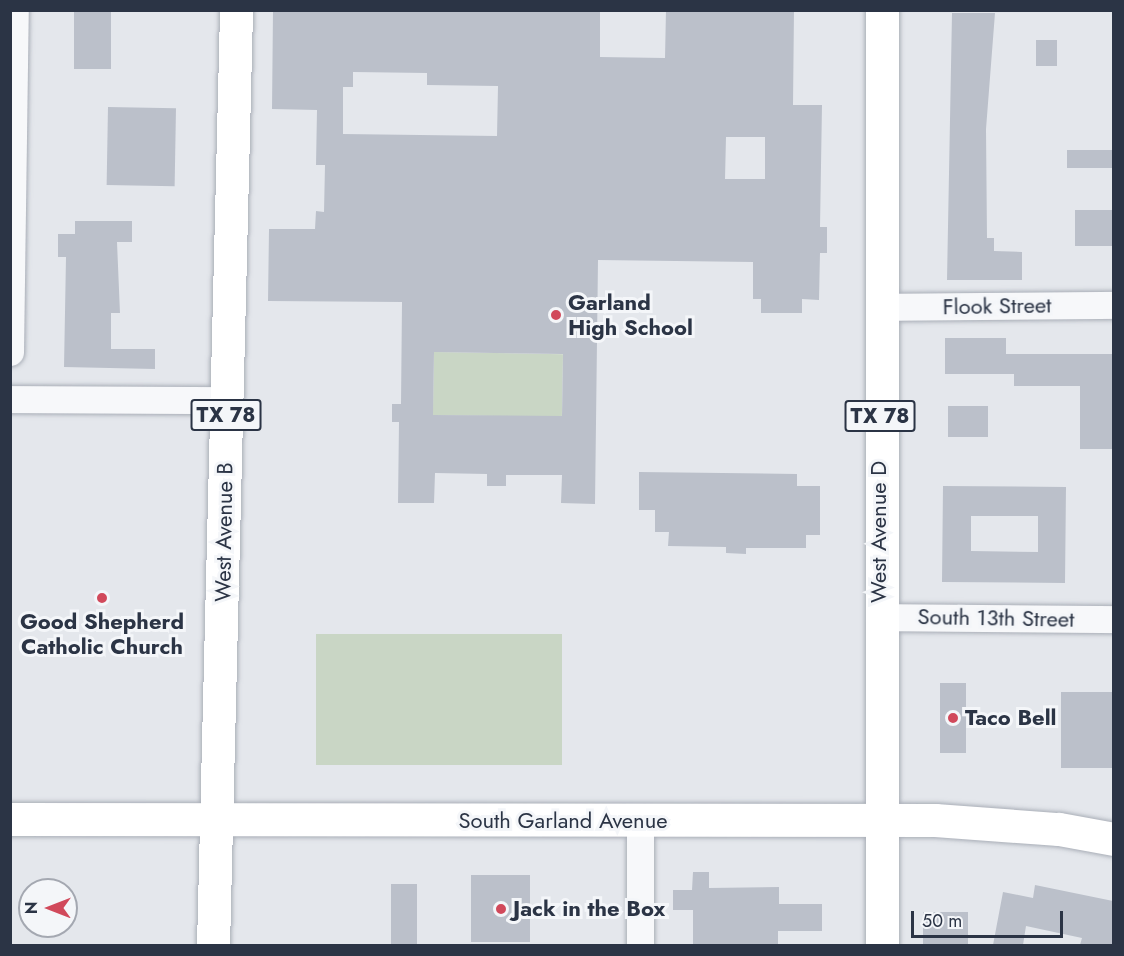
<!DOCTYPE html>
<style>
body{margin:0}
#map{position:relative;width:1124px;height:956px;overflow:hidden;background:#e4e7ec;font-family:Jost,sans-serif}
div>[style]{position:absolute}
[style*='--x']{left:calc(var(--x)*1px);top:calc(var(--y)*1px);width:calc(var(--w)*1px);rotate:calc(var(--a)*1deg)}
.green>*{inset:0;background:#c9d6c5;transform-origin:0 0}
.building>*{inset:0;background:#bbc0ca;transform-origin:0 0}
.roads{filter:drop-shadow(0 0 2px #a9aeb7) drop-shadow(0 0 2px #a9aeb7)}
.minor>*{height:27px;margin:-13.5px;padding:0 13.5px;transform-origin:13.5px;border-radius:13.5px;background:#f7f8fa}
.major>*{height:33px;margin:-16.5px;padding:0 16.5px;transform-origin:16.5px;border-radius:16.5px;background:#fff}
.dots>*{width:16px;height:16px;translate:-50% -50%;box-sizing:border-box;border:3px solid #f4f6f9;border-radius:50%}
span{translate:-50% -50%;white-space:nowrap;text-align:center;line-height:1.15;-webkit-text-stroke:6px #f4f6f9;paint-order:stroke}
.shield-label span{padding:2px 4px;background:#f4f6f9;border:2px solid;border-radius:4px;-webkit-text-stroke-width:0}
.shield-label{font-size:21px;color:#2b3445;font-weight:700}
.poi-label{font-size:22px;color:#2b3445;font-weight:700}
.left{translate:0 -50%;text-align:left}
.street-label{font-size:22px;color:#2b3445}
.frame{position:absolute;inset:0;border:12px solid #2b3445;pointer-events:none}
.north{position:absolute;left:18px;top:878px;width:60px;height:60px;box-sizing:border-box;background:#f4f6f9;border:2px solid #a4a8b1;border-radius:50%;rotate:270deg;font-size:16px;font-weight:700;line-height:24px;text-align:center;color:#2b3445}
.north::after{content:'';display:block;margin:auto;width:21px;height:27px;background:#d1495b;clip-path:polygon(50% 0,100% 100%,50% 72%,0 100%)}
.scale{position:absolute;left:911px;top:911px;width:152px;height:27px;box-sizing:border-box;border:3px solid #2b3445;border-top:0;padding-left:8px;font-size:18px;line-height:21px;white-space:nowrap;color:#2b3445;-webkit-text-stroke:4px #f4f6f9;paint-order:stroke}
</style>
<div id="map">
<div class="green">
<i style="left:434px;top:352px;width:129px;height:63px;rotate:1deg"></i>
<i style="left:316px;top:634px;width:246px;height:131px"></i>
</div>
<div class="building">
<i style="left:74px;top:10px;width:37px;height:59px"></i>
<i style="clip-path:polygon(evenodd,273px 10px,600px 10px,600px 57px,665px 58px,666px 10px,794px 10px,793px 105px,822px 105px,820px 227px,827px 227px,827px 253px,820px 253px,819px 300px,802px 299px,802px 313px,761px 313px,761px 299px,753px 299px,753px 262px,598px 260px,595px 504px,561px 503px,562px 475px,506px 475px,506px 486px,487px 486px,487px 474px,435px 473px,434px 503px,398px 503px,399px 422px,392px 422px,392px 404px,401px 404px,402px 302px,268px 301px,269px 229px,315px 229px,316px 211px,324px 212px,325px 165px,316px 165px,317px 110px,272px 109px,273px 10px,353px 72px,427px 73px,427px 85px,498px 86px,497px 136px,343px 134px,343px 87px,353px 87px,353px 72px,273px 10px,726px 137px,765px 137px,765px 179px,725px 179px,726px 137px,273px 10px,434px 352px,563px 354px,562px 416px,433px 415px,434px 352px)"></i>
<i style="clip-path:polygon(952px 13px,995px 13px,986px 129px,987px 238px,994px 238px,994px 251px,1022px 252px,1022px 280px,947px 280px)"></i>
<i style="left:1036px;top:40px;width:21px;height:26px"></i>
<i style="left:108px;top:107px;width:68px;height:78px;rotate:1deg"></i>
<i style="left:1067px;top:150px;width:46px;height:18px"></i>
<i style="left:1075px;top:210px;width:38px;height:36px"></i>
<i style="clip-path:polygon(75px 221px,132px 221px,132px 242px,117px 242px,120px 313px,111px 313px,111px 349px,155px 349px,155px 369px,64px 367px,66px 257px,58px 257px,58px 234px,75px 234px)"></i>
<i style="clip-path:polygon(945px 338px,1006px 338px,1006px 354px,1113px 354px,1113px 449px,1080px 449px,1080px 386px,1014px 386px,1014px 374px,945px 374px)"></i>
<i style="left:948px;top:406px;width:40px;height:31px"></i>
<i style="clip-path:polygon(639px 472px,797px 474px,797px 486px,820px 486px,820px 535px,806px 535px,806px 548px,746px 548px,746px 554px,726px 553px,726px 547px,668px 546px,669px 532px,655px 532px,655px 510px,639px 510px)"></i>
<i style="clip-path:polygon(evenodd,943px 486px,1066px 487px,1065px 583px,942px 582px,943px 486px,971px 516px,1038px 516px,1038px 552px,971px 551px,971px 516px)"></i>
<i style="left:940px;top:683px;width:26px;height:70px"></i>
<i style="left:1061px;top:692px;width:52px;height:76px"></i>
<i style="clip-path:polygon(693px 872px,709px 872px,709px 888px,779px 887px,779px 904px,822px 904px,822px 931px,778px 931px,778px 945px,693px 945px,693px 910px,673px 910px,673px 890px,692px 890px)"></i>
<i style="left:471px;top:875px;width:59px;height:67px"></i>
<i style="left:391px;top:884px;width:26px;height:61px"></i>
<i style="clip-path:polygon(1035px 885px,1113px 901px,1113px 945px,1080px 945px,1082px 938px,1026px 926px,1023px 945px,993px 945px,1003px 892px,1033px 898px)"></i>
<i style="left:923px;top:912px;width:45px;height:33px"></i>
</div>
<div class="roads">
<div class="minor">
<i style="--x:880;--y:307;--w:234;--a:-0.5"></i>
<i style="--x:10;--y:352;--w:342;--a:-89.2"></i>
<i style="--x:10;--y:399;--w:216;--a:0.3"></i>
<i style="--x:879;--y:617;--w:235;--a:0.5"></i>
<i style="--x:640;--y:821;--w:125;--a:90"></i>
</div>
<div class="major">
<i style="--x:10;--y:819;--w:925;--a:0.06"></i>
<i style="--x:935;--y:820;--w:124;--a:4.2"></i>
<i style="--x:1059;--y:829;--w:56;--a:10.3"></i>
<i style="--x:213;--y:946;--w:936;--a:-88.59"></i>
<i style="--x:882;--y:946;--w:936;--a:-90"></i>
</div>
</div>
<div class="dots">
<i style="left:556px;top:315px;background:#d1495b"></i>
<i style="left:102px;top:598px;background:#d1495b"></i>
<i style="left:953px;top:718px;background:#d1495b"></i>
<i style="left:501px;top:909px;background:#d1495b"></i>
</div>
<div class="shield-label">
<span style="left:226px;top:415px">TX 78</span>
<span style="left:880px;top:416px">TX 78</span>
</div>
<div class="poi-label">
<span class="left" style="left:568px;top:315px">Garland<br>High School</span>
<span style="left:102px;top:634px">Good Shepherd<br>Catholic Church</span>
<span class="left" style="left:965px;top:718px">Taco Bell</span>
<span class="left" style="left:513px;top:909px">Jack in the Box</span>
</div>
<div class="street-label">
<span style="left:997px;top:306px;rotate:-1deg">Flook Street</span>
<span style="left:224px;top:532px;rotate:-89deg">West Avenue B</span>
<span style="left:879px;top:532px;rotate:-90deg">West Avenue D</span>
<span style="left:996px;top:618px;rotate:1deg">South 13th Street</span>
<span style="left:563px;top:821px">South Garland Avenue</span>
</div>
<div class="frame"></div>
<div class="north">N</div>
<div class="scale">50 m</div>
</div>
